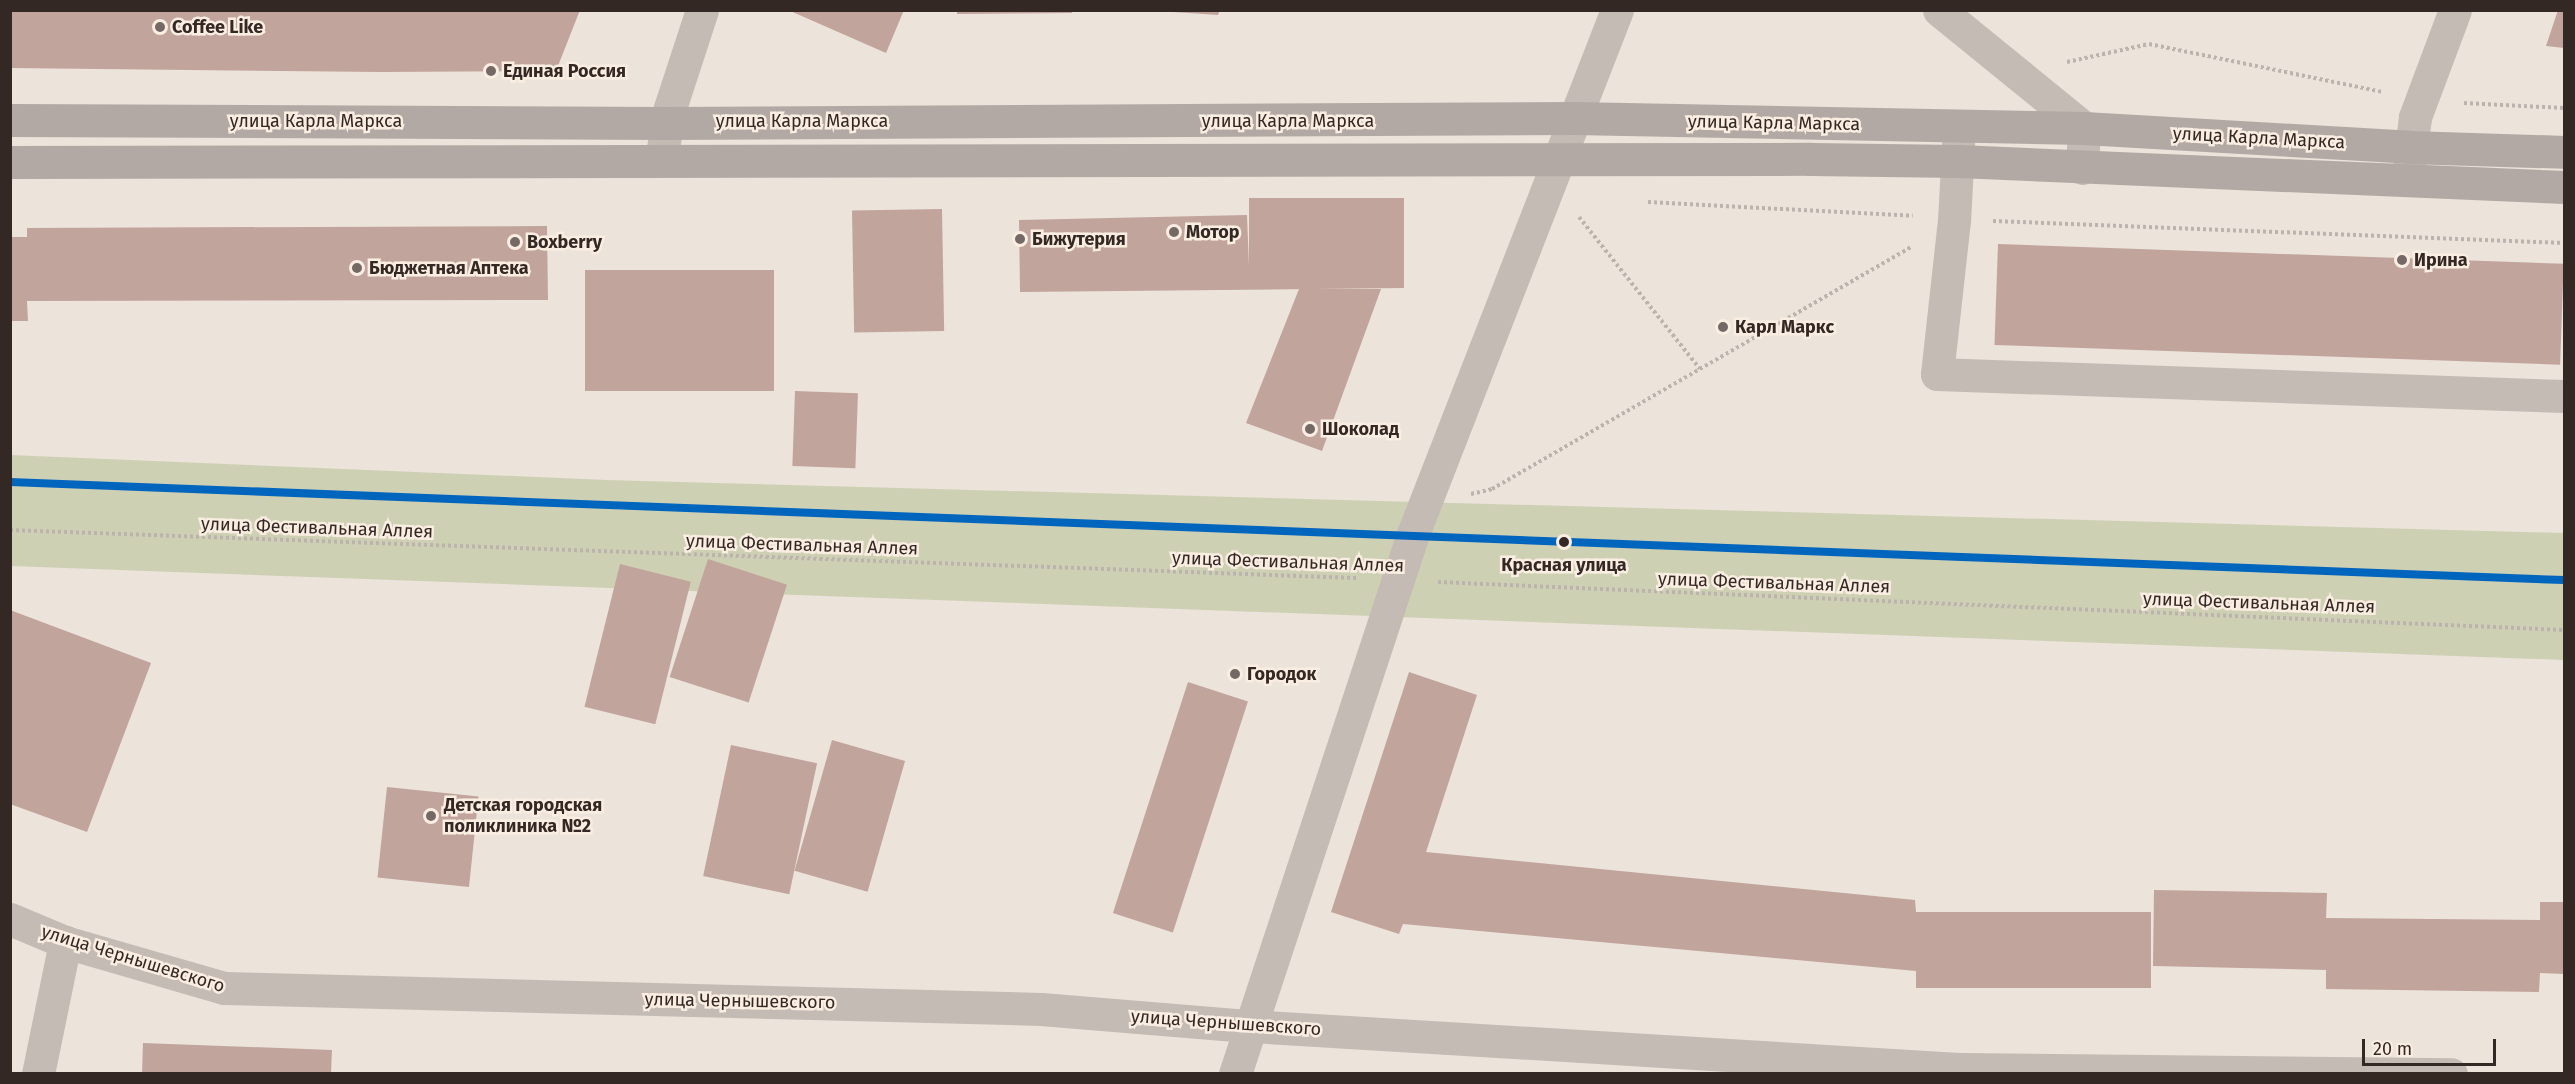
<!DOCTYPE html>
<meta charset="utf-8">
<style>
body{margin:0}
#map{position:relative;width:2575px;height:1084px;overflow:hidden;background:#ece3db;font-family:"Fira Sans",sans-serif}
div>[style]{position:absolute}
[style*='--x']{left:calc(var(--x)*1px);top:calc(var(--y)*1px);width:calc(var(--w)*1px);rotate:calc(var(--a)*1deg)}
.green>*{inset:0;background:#ced0b4}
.building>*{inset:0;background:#c1a49c;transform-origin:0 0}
.path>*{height:4px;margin-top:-2px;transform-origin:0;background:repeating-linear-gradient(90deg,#bcb3ae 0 3px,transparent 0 6px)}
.minor>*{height:33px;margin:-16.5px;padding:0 16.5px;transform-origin:16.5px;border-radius:16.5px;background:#c4bbb5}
.major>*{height:33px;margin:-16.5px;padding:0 16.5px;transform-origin:16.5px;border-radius:16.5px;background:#b2a9a4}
.tram-1>*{height:8px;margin:-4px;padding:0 4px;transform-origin:4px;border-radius:4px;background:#0065bd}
.dots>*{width:16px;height:16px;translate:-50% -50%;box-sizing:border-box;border:3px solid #faede1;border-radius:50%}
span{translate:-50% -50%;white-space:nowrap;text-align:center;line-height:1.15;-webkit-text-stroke:5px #faede1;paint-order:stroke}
.poi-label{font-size:18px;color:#342824;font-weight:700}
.left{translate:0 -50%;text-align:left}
.street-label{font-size:18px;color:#342824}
.stop-label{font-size:18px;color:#342824;font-weight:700}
.frame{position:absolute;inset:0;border:12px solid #342824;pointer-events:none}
.scale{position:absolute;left:2362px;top:1039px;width:134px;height:27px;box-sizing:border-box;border:3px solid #342824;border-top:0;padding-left:8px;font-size:18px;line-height:21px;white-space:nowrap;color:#342824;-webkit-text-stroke:4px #faede1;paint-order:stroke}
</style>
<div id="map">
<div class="green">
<i style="clip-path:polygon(10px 455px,607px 480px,2564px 533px,2564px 660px,11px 566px)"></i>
</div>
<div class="building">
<i style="clip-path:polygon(10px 10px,580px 10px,556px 71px,381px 72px,10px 68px)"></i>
<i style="clip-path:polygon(788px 10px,904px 10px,886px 53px)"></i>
<i style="clip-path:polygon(957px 10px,1072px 10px,1072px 13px,957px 14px)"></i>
<i style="clip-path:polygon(1144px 10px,1220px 10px,1218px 15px)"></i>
<i style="clip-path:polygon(2558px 10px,2564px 10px,2564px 48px,2546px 46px)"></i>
<i style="clip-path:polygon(1249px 198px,1404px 198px,1404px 288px,1020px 292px,1019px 220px,1247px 215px,1249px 266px)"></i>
<i style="left:942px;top:209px;width:122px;height:90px;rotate:89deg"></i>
<i style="clip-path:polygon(547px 226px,548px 300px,27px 301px,28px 321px,10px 321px,10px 237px,27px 237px,27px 228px)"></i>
<i style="left:1998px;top:244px;width:566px;height:101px;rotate:2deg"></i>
<i style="left:774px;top:270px;width:121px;height:189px;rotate:90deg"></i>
<i style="clip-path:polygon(1299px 289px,1381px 289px,1322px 451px,1246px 423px)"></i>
<i style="left:795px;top:391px;width:63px;height:75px;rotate:2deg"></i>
<i style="left:708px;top:559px;width:83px;height:124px;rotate:18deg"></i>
<i style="left:620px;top:564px;width:73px;height:147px;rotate:14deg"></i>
<i style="clip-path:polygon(10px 610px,151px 663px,87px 832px,10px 804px)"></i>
<i style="clip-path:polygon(1409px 672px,1477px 695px,1426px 852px,1915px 900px,1916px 912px,2151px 912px,2151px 988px,1916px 988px,1916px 971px,1403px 924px,1399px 934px,1331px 912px)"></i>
<i style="left:1188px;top:682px;width:63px;height:243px;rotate:18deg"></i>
<i style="left:832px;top:740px;width:76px;height:136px;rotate:16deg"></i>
<i style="left:731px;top:745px;width:88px;height:134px;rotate:12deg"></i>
<i style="left:387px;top:787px;width:92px;height:91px;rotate:6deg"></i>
<i style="clip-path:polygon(2154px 890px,2327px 893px,2326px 918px,2540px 920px,2540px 902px,2564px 902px,2564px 974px,2540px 973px,2539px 992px,2326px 989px,2326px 970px,2153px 966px)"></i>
<i style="clip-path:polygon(143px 1043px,332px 1050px,331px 1074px,142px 1074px)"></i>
</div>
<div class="path">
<i style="--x:2067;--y:62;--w:84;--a:-12.4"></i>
<i style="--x:2149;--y:44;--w:238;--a:11.6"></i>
<i style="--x:2464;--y:103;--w:100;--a:2.9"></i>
<i style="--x:1648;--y:202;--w:265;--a:3"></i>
<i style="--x:1579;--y:217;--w:194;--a:51.5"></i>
<i style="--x:1993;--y:221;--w:571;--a:2.21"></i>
<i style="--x:1471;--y:494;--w:22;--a:-13"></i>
<i style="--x:1492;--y:489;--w:485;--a:-30"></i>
<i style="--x:10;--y:530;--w:1347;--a:2.04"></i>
<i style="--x:1438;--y:582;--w:1127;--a:2.44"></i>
</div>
<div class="minor">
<i style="--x:1939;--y:10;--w:187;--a:39.1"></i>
<i style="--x:2084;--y:128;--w:40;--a:92.9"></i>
<i style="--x:1959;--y:126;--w:94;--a:93"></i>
<i style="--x:1954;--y:220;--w:155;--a:96.3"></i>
<i style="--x:1937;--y:374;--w:627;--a:2.01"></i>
<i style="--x:661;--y:159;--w:52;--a:-80"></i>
<i style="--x:670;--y:108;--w:103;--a:-71.9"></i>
<i style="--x:2408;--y:175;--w:58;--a:-83.1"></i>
<i style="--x:2415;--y:117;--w:114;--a:-69.5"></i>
<i style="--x:10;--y:919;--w:60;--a:22.7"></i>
<i style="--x:65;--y:942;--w:166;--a:16.1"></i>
<i style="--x:224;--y:988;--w:817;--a:1.47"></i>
<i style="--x:1041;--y:1009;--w:210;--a:4.7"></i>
<i style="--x:1250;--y:1026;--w:710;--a:3.47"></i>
<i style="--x:1959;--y:1069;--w:492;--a:0.6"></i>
<i style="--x:38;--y:1074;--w:135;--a:-78.4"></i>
<i style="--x:1235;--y:1074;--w:569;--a:-71.76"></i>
<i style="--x:1413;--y:534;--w:562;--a:-68.73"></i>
</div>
<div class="major">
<i style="--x:10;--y:120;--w:655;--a:0.26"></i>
<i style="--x:665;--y:123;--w:908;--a:-0.32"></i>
<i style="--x:1573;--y:118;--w:511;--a:1.12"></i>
<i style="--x:2084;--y:128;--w:326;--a:3.3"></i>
<i style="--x:2409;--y:147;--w:155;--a:1.8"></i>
<i style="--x:10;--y:162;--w:1800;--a:-0.1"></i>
<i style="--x:1810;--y:159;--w:148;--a:0.8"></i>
<i style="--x:1958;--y:161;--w:607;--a:2.46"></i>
</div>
<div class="tram-1">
<i style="--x:10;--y:482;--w:2556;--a:2.2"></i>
</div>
<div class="dots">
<i style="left:160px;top:27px;background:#746964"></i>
<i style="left:491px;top:71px;background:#746964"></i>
<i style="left:1174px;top:232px;background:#746964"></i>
<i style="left:1020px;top:239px;background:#746964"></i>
<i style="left:515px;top:242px;background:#746964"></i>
<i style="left:2402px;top:260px;background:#746964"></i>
<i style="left:357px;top:268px;background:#746964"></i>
<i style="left:1723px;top:327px;background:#746964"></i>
<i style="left:1310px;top:429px;background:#746964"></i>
<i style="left:1564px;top:542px;background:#342824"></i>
<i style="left:1235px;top:674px;background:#746964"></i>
<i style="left:431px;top:816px;background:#746964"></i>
</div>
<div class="poi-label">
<span class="left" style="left:172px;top:27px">Coffee Like</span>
<span class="left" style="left:503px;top:71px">Единая Россия</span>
<span class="left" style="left:1186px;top:232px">Мотор</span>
<span class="left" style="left:1032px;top:239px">Бижутерия</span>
<span class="left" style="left:527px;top:242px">Boxberry</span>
<span class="left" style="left:2414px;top:260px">Ирина</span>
<span class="left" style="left:369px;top:268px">Бюджетная Аптека</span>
<span class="left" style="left:1735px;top:327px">Карл Маркс</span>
<span class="left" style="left:1322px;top:429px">Шоколад</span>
<span class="left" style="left:1247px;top:674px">Городок</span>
<span class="left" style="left:444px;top:816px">Детская городская<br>поликлиника №2</span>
</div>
<div class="street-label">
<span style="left:316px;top:121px">улица Карла Маркса</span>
<span style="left:802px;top:121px">улица Карла Маркса</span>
<span style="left:1288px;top:121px">улица Карла Маркса</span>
<span style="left:1774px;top:123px;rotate:1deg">улица Карла Маркса</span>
<span style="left:2259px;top:138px;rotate:3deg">улица Карла Маркса</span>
<span style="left:317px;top:528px;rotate:2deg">улица Фестивальная Аллея</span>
<span style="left:802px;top:545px;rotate:2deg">улица Фестивальная Аллея</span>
<span style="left:1288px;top:562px;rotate:2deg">улица Фестивальная Аллея</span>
<span style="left:1774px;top:583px;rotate:2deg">улица Фестивальная Аллея</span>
<span style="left:2259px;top:603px;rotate:2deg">улица Фестивальная Аллея</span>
<span style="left:133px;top:959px;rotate:17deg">улица Чернышевского</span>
<span style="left:740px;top:1001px;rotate:1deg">улица Чернышевского</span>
<span style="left:1226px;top:1023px;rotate:4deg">улица Чернышевского</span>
</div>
<div class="stop-label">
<span style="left:1564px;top:565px">Красная улица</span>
</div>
<div class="frame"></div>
<div class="scale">20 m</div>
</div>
